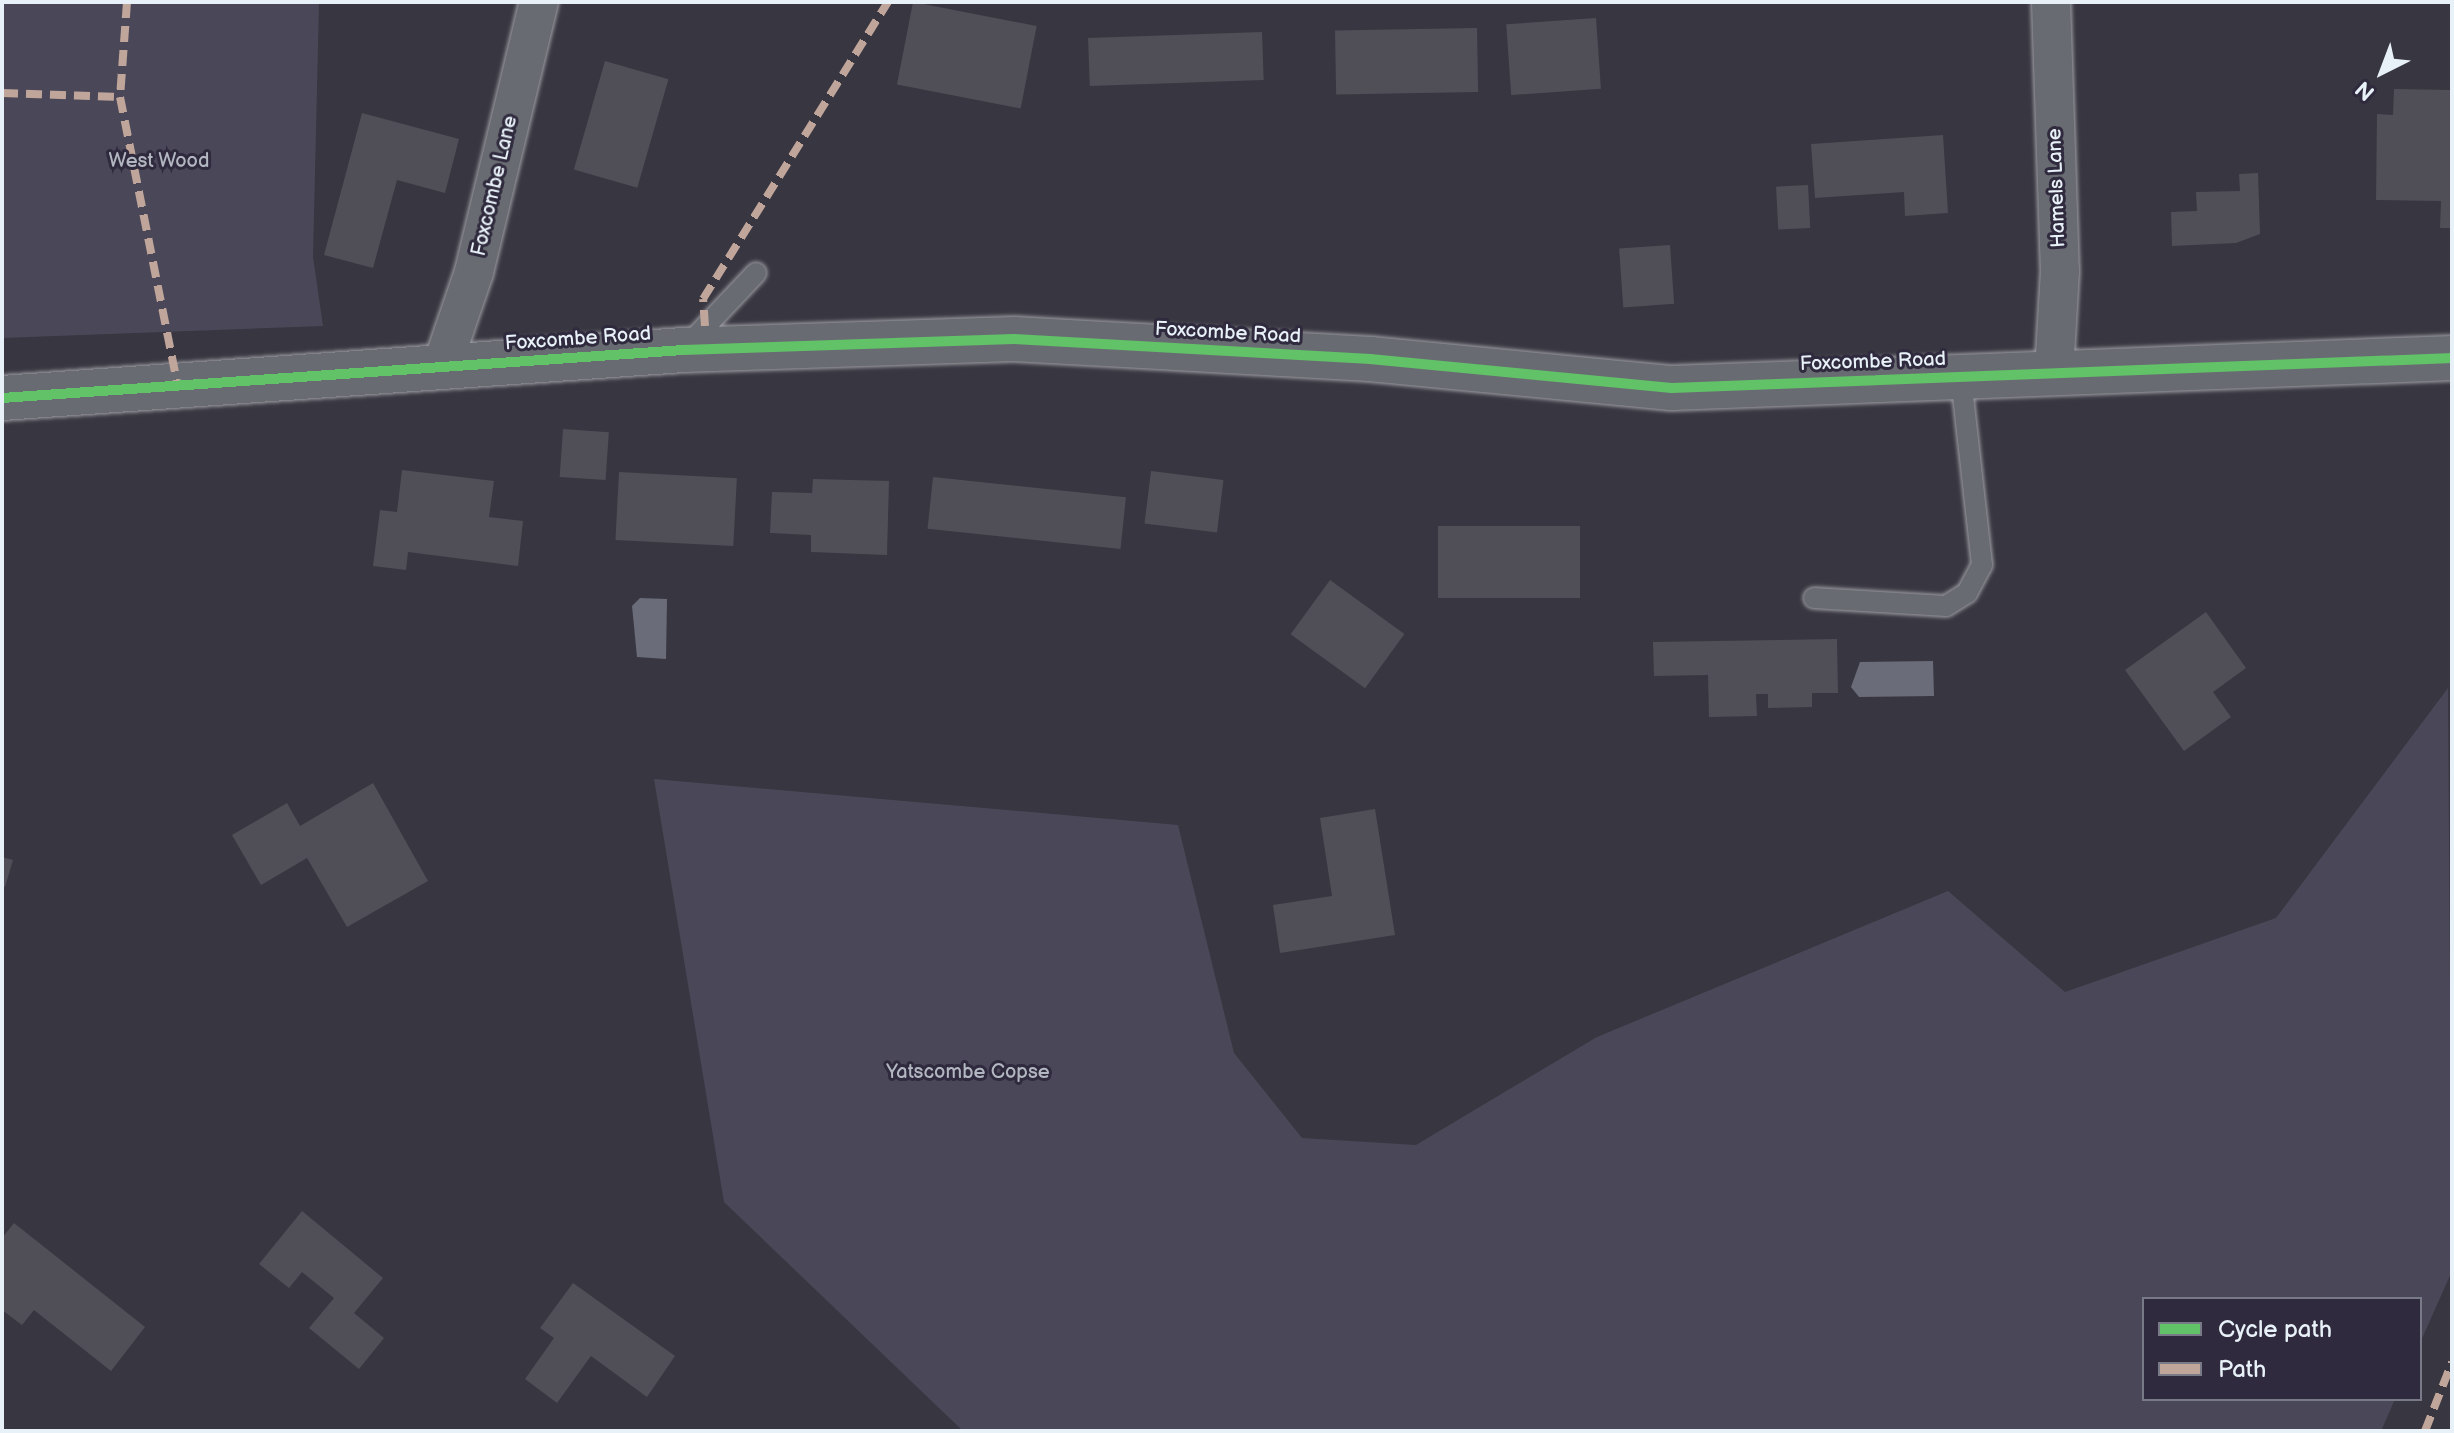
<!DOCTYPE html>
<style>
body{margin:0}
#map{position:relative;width:2454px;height:1433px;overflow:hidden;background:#383640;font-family:"Balsamiq Sans",sans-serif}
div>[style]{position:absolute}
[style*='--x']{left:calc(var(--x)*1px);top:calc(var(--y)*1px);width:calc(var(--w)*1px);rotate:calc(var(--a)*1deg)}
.green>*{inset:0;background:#4a4858}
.water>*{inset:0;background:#6b6c79}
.building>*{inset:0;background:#504f57;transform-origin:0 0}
.roads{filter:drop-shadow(0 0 2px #9c9ca2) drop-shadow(0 0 2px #9c9ca2)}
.service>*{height:20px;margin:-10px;padding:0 10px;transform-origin:10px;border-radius:10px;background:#696b72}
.minor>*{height:38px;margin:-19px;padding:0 19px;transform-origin:19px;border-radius:19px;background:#696b72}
.tertiary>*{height:44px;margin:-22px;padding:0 22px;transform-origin:22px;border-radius:22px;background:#696b72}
.quiet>*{height:8px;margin-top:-4px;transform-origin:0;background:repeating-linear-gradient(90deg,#c0a59a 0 16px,transparent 0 24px)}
.cycleway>*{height:10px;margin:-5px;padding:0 5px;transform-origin:5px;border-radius:5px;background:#61c268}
span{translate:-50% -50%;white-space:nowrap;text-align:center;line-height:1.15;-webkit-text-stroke:6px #2f2a3d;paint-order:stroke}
.park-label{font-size:20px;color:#b2b7c1}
.street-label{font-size:20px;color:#e8f1f8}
.frame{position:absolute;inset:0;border:4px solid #e8f1f8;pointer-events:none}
.legend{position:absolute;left:2142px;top:1297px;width:280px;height:104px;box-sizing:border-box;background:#2f2a3d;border:2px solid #797a88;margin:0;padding:10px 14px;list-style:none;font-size:24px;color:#e8f1f8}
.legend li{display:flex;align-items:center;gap:16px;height:40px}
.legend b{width:40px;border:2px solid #797a88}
.north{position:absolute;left:2342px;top:32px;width:80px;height:80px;-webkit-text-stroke:6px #2f2a3d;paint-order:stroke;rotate:222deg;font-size:22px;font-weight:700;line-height:32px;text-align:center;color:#e8f1f8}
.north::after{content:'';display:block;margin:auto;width:28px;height:36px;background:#e8f1f8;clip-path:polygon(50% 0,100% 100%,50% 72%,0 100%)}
</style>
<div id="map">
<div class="green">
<i style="clip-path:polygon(2px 2px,319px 2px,313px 257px,323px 326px,2px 338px)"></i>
<i style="clip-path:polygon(2448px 688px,2452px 1271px,2420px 1343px,2420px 1299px,2144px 1299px,2144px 1399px,2395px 1399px,2381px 1431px,963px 1431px,724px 1202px,654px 779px,1178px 825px,1234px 1053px,1302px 1138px,1416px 1145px,1597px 1037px,1948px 891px,2065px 992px,2276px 918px)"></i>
</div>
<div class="water">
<i style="clip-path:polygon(640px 598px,667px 599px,666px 659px,637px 657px,632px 606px)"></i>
<i style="clip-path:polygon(1933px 661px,1934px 696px,1859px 697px,1851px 687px,1860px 662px)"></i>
</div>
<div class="building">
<i style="left:913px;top:2px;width:126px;height:84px;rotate:11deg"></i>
<i style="left:1596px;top:18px;width:71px;height:90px;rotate:86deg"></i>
<i style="left:1477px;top:28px;width:64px;height:142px;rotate:89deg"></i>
<i style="left:1262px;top:32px;width:48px;height:174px;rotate:88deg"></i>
<i style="left:605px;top:61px;width:66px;height:113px;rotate:16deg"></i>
<i style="clip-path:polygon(2394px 89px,2452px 90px,2452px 228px,2440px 228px,2441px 201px,2376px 200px,2377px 114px,2393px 115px)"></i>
<i style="clip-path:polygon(362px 113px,459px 139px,445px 193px,397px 180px,373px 268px,324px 255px)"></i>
<i style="clip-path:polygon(1943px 135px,1948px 213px,1905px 216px,1904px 192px,1815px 198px,1811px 144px)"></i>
<i style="clip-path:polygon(2258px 173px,2260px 234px,2236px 243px,2172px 246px,2171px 212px,2197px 211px,2196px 192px,2240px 191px,2239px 174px)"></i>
<i style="left:1808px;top:185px;width:43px;height:32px;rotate:87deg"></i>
<i style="left:1670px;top:245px;width:59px;height:51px;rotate:86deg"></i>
<i style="left:563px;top:429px;width:46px;height:48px;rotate:4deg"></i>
<i style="clip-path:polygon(402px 470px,494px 481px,489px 517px,523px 521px,518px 566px,408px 552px,406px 570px,373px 566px,380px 510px,397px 512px)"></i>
<i style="left:1151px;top:471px;width:73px;height:53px;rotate:7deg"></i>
<i style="left:619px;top:472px;width:118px;height:68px;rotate:3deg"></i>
<i style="left:933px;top:477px;width:194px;height:52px;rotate:6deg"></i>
<i style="clip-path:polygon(813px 479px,889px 481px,887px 555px,811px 552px,811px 535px,770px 533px,772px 492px,812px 493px)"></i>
<i style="left:1438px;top:526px;width:142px;height:72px"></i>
<i style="left:1330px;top:580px;width:92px;height:67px;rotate:36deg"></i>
<i style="clip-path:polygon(2206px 612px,2246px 668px,2213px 692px,2231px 717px,2184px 751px,2125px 670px)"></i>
<i style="clip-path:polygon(1837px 639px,1838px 693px,1812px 693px,1812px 707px,1768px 708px,1768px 694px,1756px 694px,1757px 716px,1709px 717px,1708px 675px,1654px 676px,1653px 642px)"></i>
<i style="clip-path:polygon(373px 783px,428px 881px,347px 927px,307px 858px,261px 885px,232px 835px,287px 803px,300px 826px)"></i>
<i style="clip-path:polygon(1375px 809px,1395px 935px,1280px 953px,1273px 905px,1332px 896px,1320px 818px)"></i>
<i style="clip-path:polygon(2px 857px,13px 860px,5px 887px,2px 886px)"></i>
<i style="clip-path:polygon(302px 1211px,383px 1278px,354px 1313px,384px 1338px,359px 1369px,309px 1328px,334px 1298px,302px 1272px,289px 1288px,259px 1264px)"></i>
<i style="clip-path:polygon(14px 1223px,145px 1327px,111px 1371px,34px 1310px,22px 1325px,2px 1310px,2px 1238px)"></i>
<i style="clip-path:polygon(573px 1283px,675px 1356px,647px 1397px,591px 1356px,557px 1403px,525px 1379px,554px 1338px,540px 1328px)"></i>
</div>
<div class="roads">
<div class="service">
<i style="--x:686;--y:347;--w:102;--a:-46.6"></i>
<i style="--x:1814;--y:598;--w:132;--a:3.5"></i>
<i style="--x:1946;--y:606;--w:25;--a:-32"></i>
<i style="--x:1967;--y:593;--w:32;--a:-62"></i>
<i style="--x:1982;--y:565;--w:189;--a:-96.4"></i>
</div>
<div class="minor">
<i style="--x:2051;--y:2;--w:269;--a:88.1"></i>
<i style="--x:2060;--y:271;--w:102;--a:93.4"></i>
<i style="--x:442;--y:366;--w:99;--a:-71.2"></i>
<i style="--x:474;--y:272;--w:278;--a:-76.5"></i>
</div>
<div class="tertiary">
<i style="--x:2;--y:398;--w:683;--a:-4.03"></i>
<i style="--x:683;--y:350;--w:331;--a:-1.9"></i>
<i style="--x:1014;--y:339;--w:357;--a:3.2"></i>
<i style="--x:1370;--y:359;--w:303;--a:5.5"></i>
<i style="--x:1672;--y:388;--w:781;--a:-2.2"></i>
</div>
</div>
<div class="quiet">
<i style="--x:127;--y:2;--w:95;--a:94.2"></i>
<i style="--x:120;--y:97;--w:292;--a:78.7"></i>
<i style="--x:2;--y:93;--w:118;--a:1.9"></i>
<i style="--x:705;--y:326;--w:27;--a:-94"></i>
<i style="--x:703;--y:299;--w:350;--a:-58.1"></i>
<i style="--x:2425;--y:1431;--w:74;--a:-68.6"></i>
</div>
<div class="cycleway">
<i style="--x:2;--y:398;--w:683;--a:-4.03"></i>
<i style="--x:683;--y:350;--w:331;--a:-1.9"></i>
<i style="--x:1014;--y:339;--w:357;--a:3.2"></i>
<i style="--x:1370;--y:359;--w:303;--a:5.5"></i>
<i style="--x:1672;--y:388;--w:781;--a:-2.2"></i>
</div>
<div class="park-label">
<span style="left:159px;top:161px">West Wood</span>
<span style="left:968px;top:1072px">Yatscombe Copse</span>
</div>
<div class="street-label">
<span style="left:495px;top:186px;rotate:-77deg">Foxcombe Lane</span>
<span style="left:2057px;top:188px;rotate:-92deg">Hamels Lane</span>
<span style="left:1228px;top:333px;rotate:3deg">Foxcombe Road</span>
<span style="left:578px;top:339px;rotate:-4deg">Foxcombe Road</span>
<span style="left:1873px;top:362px;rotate:-2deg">Foxcombe Road</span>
</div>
<div class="frame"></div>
<ul class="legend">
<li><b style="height:10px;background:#61c268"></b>Cycle path</li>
<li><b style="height:10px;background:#c0a59a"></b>Path</li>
</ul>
<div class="north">N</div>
</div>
